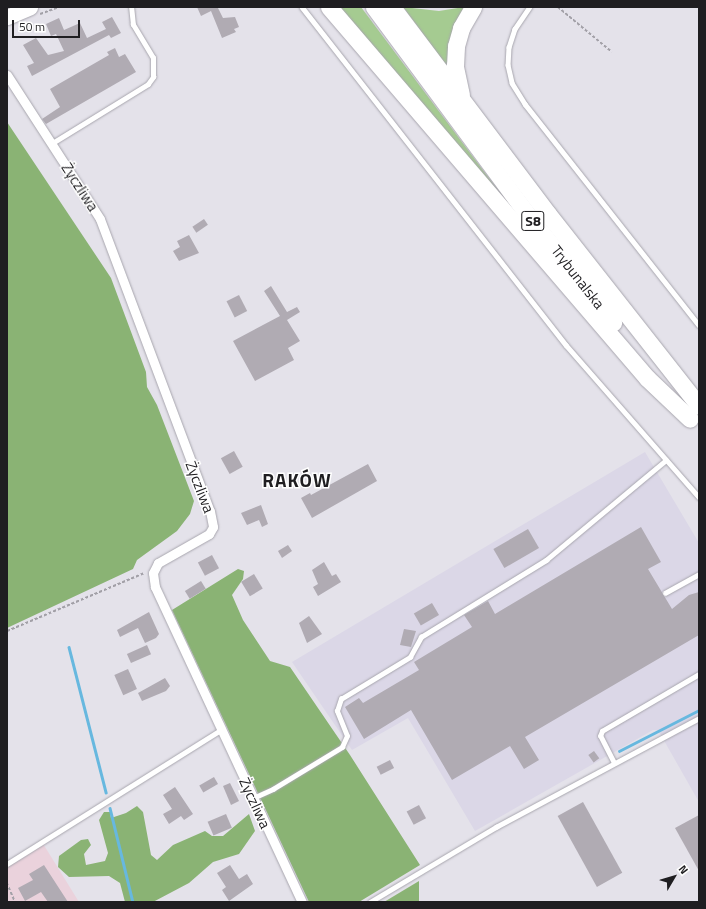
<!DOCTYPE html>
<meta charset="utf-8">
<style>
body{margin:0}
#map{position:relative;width:706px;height:909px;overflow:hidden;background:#e4e2ea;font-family:"Titillium Web",sans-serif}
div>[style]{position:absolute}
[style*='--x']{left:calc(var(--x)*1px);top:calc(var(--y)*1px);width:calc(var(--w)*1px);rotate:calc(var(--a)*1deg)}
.commercial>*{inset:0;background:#ead2dc}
.built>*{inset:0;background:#dbd7e7}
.green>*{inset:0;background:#a5cb91}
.forest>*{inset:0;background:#8ab374}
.stream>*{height:2.5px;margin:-1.25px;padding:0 1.25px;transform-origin:1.25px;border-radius:1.25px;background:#67b8df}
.building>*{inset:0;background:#b0abb3;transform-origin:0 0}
.path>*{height:1.5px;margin-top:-0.75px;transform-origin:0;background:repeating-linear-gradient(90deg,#a2a0a7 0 3px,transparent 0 5px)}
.roads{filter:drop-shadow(0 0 1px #a8a6ae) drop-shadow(0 0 1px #a8a6ae)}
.service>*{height:4.5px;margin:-2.25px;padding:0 2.25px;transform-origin:2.25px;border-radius:2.25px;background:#fff}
.minor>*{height:9px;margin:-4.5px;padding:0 4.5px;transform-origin:4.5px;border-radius:4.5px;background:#fff}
.primary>*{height:15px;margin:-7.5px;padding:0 7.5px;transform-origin:7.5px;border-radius:7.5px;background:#fff}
.motorway>*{height:17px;margin:-8.5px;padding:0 8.5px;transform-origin:8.5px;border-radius:8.5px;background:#fff}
span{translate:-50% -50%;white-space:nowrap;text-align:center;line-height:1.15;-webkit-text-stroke:3px #fff;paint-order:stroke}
.shield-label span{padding:1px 3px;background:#fff;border:1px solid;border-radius:3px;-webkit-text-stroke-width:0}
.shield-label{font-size:14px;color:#1f1e21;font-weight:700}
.street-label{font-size:15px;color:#1f1e21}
.district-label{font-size:19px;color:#1f1e21;font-weight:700;letter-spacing:1px}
.frame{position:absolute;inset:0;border:8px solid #1f1e21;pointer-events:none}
.north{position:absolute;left:654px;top:857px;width:40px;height:40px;-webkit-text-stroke:3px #fff;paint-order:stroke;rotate:52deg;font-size:11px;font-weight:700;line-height:16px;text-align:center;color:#1f1e21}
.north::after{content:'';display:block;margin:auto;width:14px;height:18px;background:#1f1e21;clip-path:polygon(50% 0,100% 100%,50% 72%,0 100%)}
.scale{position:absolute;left:12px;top:20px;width:68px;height:18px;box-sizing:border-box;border:2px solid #1f1e21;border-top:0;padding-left:5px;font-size:12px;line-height:14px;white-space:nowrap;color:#1f1e21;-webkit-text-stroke:3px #fff;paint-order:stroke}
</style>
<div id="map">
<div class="commercial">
<i style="clip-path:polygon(42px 842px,79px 902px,7px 902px,7px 865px)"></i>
</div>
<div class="built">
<i style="clip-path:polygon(645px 452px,699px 543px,699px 802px,658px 730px,653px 730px,475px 831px,408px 718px,352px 750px,292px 662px)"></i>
</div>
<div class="green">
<i style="clip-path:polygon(335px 7px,361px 7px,530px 233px)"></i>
<i style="clip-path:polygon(403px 7px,439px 11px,464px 7px,449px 69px)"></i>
</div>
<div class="forest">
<i style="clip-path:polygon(7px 122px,111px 278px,146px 372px,147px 387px,157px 405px,194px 501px,190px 514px,177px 531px,137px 560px,133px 569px,7px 628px)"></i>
<i style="clip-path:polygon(238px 569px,244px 571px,243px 579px,232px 595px,243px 620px,270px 661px,290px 667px,350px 755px,420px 865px,359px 902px,309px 902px,172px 610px)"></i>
<i style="clip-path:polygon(137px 806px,143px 812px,151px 855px,157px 860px,173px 845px,205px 831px,212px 836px,223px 836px,249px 814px,255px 831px,239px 854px,213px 862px,189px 883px,153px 902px,125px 902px,120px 883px,109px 876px,69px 877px,58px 867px,59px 856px,81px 840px,88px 839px,91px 845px,84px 854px,86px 865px,105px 861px,108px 853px,99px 820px,104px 812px,110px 812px,111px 818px,126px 813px)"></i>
<i style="clip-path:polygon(419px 881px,419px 902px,384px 902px)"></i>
</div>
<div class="stream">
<i style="--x:69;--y:647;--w:150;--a:75.7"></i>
<i style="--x:619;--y:751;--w:90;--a:-27.1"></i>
<i style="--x:110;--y:808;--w:97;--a:76.3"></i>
</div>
<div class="building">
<i style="clip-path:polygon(197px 7px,220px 7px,218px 8px,223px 18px,235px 17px,239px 27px,234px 29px,236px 32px,222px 38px,211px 11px,201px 16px)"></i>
<i style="clip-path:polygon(112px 17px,121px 33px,111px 38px,109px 35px,32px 76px,27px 66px,34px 63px,23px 45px,36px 38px,48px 55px,64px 51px,56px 34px,51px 36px,46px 24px,59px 18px,64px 30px,80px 23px,87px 38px,106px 29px,102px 22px)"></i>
<i style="clip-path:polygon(115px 48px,119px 57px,125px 54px,136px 72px,46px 124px,42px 119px,60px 107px,50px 89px,109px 55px,107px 52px)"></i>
<i style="left:204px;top:219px;width:7px;height:14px;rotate:56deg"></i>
<i style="clip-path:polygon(189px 235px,199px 253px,179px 261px,173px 251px,180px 247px,177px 241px)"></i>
<i style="clip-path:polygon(271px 286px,287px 312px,297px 307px,300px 312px,287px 320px,300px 341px,288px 348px,294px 360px,255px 381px,233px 341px,280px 316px,264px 291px)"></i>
<i style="left:239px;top:295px;width:18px;height:14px;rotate:63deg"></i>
<i style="left:234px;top:451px;width:18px;height:15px;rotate:61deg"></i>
<i style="clip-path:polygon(368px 464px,377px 481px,312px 518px,301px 498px,310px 493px,311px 495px)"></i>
<i style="clip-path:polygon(261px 505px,268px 524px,262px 527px,259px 520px,247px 525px,241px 513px)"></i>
<i style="clip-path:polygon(641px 527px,661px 562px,648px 569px,672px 609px,689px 595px,699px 592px,699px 635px,525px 737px,539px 760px,524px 769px,510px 746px,452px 780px,411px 710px,364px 739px,345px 707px,359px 698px,363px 703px,419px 670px,414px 662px,472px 627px,464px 615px,488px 601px,495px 614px)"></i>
<i style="left:528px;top:529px;width:22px;height:40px;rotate:60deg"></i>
<i style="clip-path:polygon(288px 545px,292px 551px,282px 558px,278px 551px)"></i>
<i style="left:212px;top:555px;width:15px;height:16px;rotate:62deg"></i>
<i style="clip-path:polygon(324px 562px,332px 576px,336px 574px,341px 582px,318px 596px,313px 587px,318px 584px,312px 570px)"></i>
<i style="left:254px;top:574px;width:17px;height:15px;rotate:59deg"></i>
<i style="left:201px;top:581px;width:9px;height:19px;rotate:58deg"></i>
<i style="left:432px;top:603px;width:14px;height:21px;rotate:60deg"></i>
<i style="clip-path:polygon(149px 612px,159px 634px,156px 638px,145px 643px,138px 628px,120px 637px,117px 630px)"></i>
<i style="clip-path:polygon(309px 616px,322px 634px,307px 643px,299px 623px)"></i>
<i style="clip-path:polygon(404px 629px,416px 631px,411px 647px,400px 645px)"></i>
<i style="left:147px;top:645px;width:10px;height:22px;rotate:66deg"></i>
<i style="left:128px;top:669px;width:22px;height:15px;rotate:66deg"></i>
<i style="clip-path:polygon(165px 678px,170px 686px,166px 691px,142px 701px,138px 693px)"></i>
<i style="left:594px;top:751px;width:9px;height:7px;rotate:54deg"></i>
<i style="left:390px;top:760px;width:9px;height:15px;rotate:63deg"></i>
<i style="left:214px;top:777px;width:8px;height:17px;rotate:60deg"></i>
<i style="clip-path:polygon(230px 783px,239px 801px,231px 805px,223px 786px)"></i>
<i style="clip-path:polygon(175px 787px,193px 814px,184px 820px,181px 816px,169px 824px,163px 814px,172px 809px,163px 795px)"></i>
<i style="left:583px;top:802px;width:81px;height:29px;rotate:61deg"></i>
<i style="left:419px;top:805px;width:15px;height:14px;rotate:62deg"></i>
<i style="left:226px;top:814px;width:15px;height:20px;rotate:67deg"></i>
<i style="clip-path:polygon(699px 815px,699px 871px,675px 828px)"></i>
<i style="clip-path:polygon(44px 865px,68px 902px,48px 902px,41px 892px,25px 901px,18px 888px,33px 880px,29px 874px)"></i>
<i style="clip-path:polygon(230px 865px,239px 879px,247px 874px,253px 884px,229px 901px,222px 890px,226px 887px,217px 873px)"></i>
</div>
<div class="path">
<i style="--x:558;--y:7;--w:70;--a:39.8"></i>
<i style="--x:40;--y:14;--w:20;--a:-20"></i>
<i style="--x:7;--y:631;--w:149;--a:-22.9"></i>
<i style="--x:7;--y:883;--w:21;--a:67"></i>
</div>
<div class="roads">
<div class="service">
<i style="--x:302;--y:7;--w:429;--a:52"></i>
<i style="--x:566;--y:345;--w:202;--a:48.8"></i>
<i style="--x:530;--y:7;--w:27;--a:124"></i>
<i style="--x:515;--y:29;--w:19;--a:108"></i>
<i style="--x:509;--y:47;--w:18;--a:93"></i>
<i style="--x:508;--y:65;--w:18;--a:77"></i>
<i style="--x:512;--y:83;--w:25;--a:58"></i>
<i style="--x:525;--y:104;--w:281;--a:51.8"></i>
<i style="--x:51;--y:144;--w:114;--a:-31.7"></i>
<i style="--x:148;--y:84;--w:9;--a:-54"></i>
<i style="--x:153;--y:77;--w:19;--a:-90"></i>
<i style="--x:153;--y:58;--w:39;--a:-121"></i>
<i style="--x:133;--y:25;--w:18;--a:-96"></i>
<i style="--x:665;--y:593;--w:39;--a:-29"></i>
<i style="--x:614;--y:763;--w:30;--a:-117"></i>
<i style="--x:600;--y:736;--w:5;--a:-68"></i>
<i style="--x:602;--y:731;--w:113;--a:-30.4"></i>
<i style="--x:253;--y:798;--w:22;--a:-24"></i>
<i style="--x:273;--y:789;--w:81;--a:-31.3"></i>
<i style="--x:342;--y:747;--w:12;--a:-66"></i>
<i style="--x:347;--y:736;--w:27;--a:-112"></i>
<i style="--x:337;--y:711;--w:13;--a:-72"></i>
<i style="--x:341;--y:699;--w:81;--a:-31.3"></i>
<i style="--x:410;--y:657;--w:23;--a:-61"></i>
<i style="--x:421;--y:637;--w:147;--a:-31.6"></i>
<i style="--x:546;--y:560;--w:156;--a:-39.8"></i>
<i style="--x:7;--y:864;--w:252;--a:-32.1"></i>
<i style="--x:370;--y:902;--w:147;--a:-30.8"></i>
<i style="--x:496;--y:827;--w:230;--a:-28.2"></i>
</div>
<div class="minor">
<i style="--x:7;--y:75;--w:171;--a:57.1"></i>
<i style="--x:100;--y:219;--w:312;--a:69.4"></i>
<i style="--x:210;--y:511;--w:16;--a:79"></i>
<i style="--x:213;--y:527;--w:8;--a:120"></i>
<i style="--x:209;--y:534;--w:59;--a:150.4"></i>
<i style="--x:158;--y:563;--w:11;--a:117"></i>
<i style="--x:153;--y:573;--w:14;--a:82"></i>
<i style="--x:155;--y:587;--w:348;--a:65"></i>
</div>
<div class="primary">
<i style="--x:7;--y:17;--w:25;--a:-23"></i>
</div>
<div class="motorway">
<i style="--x:329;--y:7;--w:489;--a:49.4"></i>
<i style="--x:647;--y:378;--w:59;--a:43.6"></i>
<i style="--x:374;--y:7;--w:269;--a:53.5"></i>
<i style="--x:534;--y:223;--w:127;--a:51.4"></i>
<i style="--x:392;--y:7;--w:259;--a:53"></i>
<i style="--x:548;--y:214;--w:244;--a:51.8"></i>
<i style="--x:461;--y:95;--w:30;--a:-102"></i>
<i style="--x:455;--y:66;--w:20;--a:-87"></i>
<i style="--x:456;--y:46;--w:19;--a:-74"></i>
<i style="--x:461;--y:28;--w:24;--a:-60"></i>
</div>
</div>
<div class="shield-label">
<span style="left:533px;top:221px">S8</span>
</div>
<div class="street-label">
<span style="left:80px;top:187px;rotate:57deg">Życzliwa</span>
<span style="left:578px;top:277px;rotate:52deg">Trybunalska</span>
<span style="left:200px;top:487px;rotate:69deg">Życzliwa</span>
<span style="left:255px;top:803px;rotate:65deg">Życzliwa</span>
</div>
<div class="district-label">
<span style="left:297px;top:480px">RAKÓW</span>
</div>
<div class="frame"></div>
<div class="north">N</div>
<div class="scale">50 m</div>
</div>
